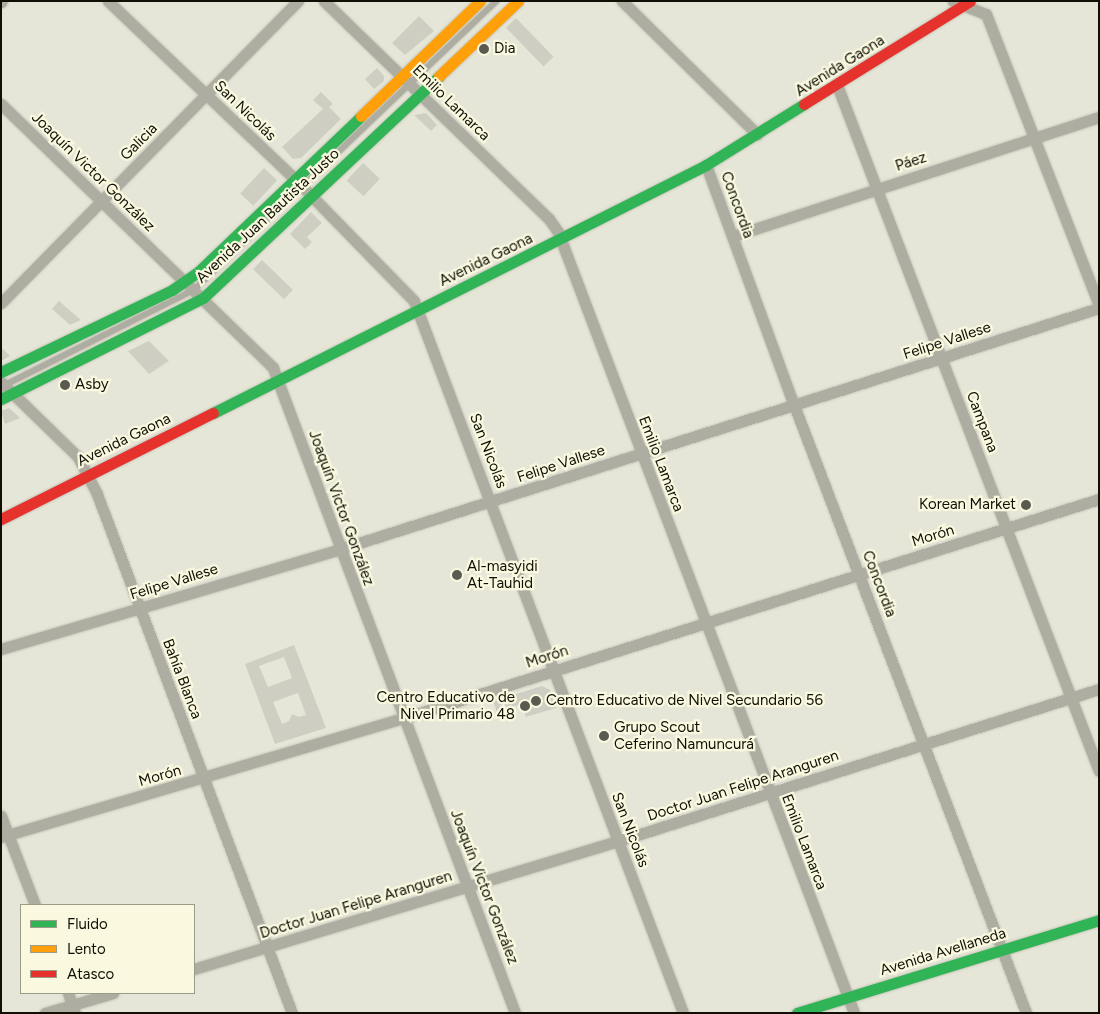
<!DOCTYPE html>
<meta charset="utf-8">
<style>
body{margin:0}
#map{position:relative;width:1100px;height:1014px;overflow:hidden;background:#e6e6d8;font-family:Figtree,sans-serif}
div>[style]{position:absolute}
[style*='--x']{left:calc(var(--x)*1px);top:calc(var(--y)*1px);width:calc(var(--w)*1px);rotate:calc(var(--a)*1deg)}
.building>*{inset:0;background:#cfcec3;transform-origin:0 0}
.roads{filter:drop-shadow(0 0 1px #c3c3b7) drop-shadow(0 0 1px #c3c3b7)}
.lane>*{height:5.5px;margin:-2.75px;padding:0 2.75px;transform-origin:2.75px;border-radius:2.75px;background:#adada2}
.street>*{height:11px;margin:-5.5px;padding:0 5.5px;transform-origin:5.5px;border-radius:5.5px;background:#adada2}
.fast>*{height:11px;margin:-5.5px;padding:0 5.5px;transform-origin:5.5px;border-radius:5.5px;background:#30b455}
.slow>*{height:11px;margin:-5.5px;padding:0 5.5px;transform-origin:5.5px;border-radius:5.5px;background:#ff9f0a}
.jam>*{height:11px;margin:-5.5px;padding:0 5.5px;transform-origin:5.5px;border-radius:5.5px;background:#e5322d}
.dots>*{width:14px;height:14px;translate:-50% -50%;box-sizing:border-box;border:2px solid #faf9df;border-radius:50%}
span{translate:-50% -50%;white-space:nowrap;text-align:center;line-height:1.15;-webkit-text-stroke:4.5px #faf9df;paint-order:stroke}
.poi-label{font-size:15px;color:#0f0f06}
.left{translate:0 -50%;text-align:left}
.right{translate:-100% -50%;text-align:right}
.street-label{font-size:15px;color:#0f0f06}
.frame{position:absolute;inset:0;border:2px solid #0f0f06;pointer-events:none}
.legend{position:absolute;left:20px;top:904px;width:175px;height:90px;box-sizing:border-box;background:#faf9df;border:1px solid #9c9b88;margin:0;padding:6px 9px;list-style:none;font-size:15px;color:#0f0f06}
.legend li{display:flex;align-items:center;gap:10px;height:25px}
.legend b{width:25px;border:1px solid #9c9b88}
</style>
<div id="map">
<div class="building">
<i style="clip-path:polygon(419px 16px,434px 31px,405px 55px,392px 43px)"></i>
<i style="left:516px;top:18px;width:54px;height:14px;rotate:46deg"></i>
<i style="clip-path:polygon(377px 68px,384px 76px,384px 81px,374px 89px,365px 79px)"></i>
<i style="clip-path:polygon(321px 92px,333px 104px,329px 107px,341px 119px,301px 158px,293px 159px,282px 147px,323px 109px,313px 100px)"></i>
<i style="clip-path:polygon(426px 113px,437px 125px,431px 131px,414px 115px)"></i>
<i style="left:363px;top:163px;width:23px;height:24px;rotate:43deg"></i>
<i style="left:264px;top:168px;width:18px;height:35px;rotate:43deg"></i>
<i style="clip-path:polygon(311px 212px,322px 223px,307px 237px,312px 242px,305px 249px,290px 234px)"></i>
<i style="left:262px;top:260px;width:43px;height:13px;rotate:44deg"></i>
<i style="clip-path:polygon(59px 301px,81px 320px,70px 325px,52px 309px)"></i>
<i style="clip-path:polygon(149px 341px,169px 361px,149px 374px,128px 351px)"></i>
<i style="clip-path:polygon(1px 347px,10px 356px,1px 361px)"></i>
<i style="clip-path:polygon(9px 408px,20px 418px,5px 424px,1px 411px)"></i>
<i style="clip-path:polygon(evenodd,294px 645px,326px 728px,275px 744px,245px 664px,294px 645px,284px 657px,292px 678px,268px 687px,259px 666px,284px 657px,294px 645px,298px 693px,306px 715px,299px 717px,292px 714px,289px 721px,282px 724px,273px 702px,298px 693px)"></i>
<i style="clip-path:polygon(542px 686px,550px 690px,556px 708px,526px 717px,522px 704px,499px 711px,499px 717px,493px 701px)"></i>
</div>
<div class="roads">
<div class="lane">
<i style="--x:3;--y:386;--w:214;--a:-26.7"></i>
<i style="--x:194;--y:290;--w:418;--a:-43.7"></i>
</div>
<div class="street">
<i style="--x:108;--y:1;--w:258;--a:43.6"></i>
<i style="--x:295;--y:179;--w:170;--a:45.7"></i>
<i style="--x:414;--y:301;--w:761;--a:69.3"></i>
<i style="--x:324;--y:1;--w:313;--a:44.1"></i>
<i style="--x:549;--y:219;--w:16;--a:55"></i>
<i style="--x:558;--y:232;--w:835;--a:69.24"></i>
<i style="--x:622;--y:1;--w:190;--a:44.6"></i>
<i style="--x:953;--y:1;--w:35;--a:22"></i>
<i style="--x:986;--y:14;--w:312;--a:68.8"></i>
<i style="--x:1;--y:2;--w:1;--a:-45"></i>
<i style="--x:837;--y:85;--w:734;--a:69.1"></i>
<i style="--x:1;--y:104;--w:379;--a:44.1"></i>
<i style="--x:273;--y:368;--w:689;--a:69.43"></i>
<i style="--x:706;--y:165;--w:256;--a:69.9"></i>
<i style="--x:794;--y:405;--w:651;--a:69.11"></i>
<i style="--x:733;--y:236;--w:385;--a:-18"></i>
<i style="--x:1;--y:303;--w:424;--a:-45.5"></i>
<i style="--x:1;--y:382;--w:107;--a:44.2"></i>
<i style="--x:78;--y:457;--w:42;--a:62.8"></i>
<i style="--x:97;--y:494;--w:554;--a:69.41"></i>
<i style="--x:1;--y:649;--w:353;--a:-16.4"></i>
<i style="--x:340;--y:549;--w:796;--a:-17.62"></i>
<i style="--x:1;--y:816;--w:95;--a:69.1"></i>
<i style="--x:1;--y:837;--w:420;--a:-16.5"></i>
<i style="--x:404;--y:718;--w:729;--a:-17.49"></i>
<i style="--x:194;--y:969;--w:443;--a:-16.8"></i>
<i style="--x:618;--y:841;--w:504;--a:-17.54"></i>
<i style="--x:68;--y:993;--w:21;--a:71"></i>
<i style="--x:45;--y:1013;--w:71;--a:-16.4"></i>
</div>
<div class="fast">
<i style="--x:1;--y:372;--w:190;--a:-25.6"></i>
<i style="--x:172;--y:290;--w:32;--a:-35"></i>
<i style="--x:198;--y:272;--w:226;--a:-43.7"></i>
<i style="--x:1;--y:399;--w:226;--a:-26.6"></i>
<i style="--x:203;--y:298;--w:324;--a:-43.2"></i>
<i style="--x:213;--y:413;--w:552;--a:-26.7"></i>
<i style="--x:706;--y:165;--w:115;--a:-31.9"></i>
<i style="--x:797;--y:1013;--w:316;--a:-17.1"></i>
</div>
<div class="slow">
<i style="--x:439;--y:76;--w:109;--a:-43.5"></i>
<i style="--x:361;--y:116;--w:165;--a:-44"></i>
</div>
<div class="jam">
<i style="--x:804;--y:104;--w:195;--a:-31.8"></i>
<i style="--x:1;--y:519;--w:237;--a:-26.6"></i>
</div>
</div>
<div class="dots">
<i style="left:484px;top:49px;background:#5a5a50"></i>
<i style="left:65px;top:385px;background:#5a5a50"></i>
<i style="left:1026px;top:505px;background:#5a5a50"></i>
<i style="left:457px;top:575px;background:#5a5a50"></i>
<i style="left:536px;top:701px;background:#5a5a50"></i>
<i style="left:525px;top:706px;background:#5a5a50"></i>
<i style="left:604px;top:736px;background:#5a5a50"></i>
</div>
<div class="poi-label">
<span class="left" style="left:494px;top:49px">Dia</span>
<span class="left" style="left:75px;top:385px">Asby</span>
<span class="right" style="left:1016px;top:505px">Korean Market</span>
<span class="left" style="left:467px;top:575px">Al-masyidi<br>At-Tauhid</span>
<span class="right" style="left:515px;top:706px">Centro Educativo de<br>Nivel Primario 48</span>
<span class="left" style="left:546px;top:701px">Centro Educativo de Nivel Secundario 56</span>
<span class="left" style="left:614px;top:736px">Grupo Scout<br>Ceferino Namuncurá</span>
</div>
<div class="street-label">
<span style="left:840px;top:66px;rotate:-32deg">Avenida Gaona</span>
<span style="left:451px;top:103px;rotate:44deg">Emilio Lamarca</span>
<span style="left:245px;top:111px;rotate:44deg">San Nicolás</span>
<span style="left:139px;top:142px;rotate:-45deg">Galicia</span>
<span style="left:911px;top:162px;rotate:-18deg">Páez</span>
<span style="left:93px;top:172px;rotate:44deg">Joaquín Victor González</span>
<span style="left:737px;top:205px;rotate:70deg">Concordia</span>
<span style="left:268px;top:216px;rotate:-43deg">Avenida Juan Bautista Justo</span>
<span style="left:486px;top:260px;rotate:-26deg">Avenida Gaona</span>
<span style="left:947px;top:341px;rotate:-18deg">Felipe Vallese</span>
<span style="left:982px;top:422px;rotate:69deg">Campana</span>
<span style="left:124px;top:440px;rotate:-26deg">Avenida Gaona</span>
<span style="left:488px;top:451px;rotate:69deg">San Nicolás</span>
<span style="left:561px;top:464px;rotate:-18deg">Felipe Vallese</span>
<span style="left:661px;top:464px;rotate:69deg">Emilio Lamarca</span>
<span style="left:341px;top:508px;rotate:70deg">Joaquín Victor González</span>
<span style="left:933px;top:536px;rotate:-17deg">Morón</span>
<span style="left:174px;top:582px;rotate:-17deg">Felipe Vallese</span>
<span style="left:879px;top:584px;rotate:69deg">Concordia</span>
<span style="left:547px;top:657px;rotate:-18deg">Morón</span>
<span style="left:182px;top:679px;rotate:69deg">Bahía Blanca</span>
<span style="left:160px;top:776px;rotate:-16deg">Morón</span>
<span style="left:743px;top:786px;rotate:-18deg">Doctor Juan Felipe Aranguren</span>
<span style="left:630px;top:830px;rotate:69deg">San Nicolás</span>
<span style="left:804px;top:842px;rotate:69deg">Emilio Lamarca</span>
<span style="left:484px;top:887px;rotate:69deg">Joaquín Victor González</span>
<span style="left:356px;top:905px;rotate:-17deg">Doctor Juan Felipe Aranguren</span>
<span style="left:943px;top:952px;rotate:-17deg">Avenida Avellaneda</span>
</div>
<div class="frame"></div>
<ul class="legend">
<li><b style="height:6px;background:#30b455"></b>Fluido</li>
<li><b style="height:6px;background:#ff9f0a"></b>Lento</li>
<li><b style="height:6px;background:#e5322d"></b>Atasco</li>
</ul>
</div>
